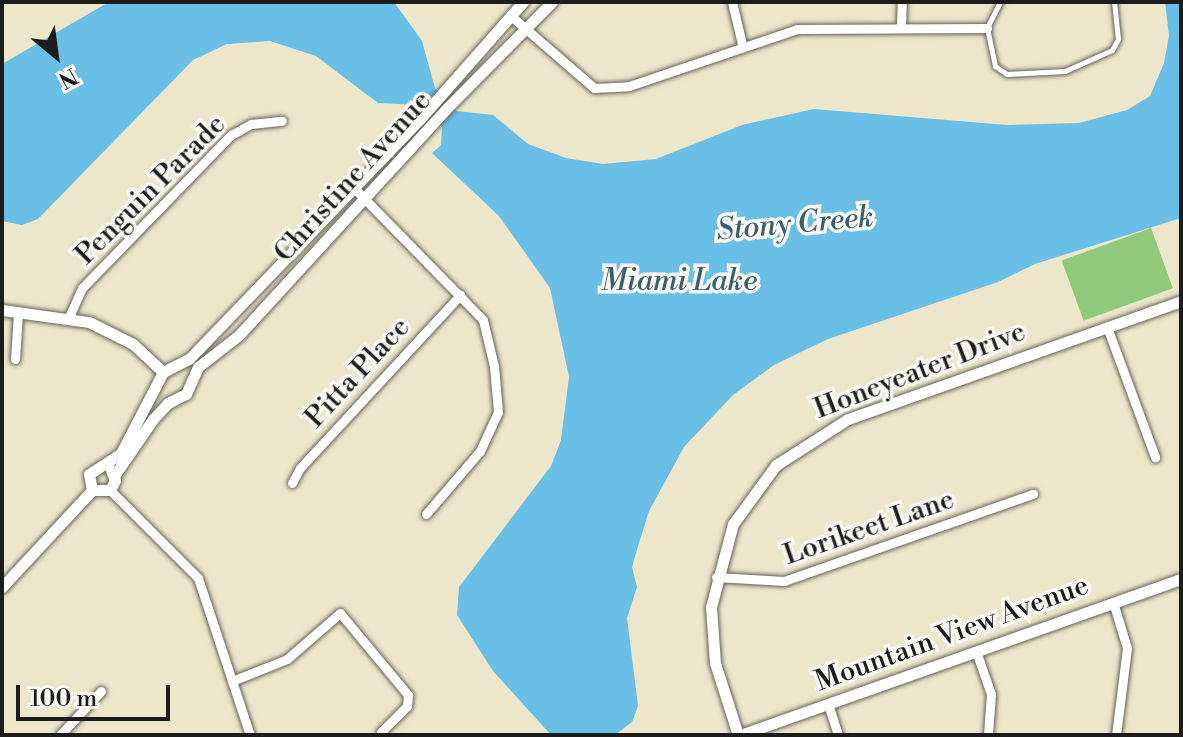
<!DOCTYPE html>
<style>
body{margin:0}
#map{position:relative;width:1183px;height:737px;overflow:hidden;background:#ece6ca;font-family:"Libre Bodoni",serif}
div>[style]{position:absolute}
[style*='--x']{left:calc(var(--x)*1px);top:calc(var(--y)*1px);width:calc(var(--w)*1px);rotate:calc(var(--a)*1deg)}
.green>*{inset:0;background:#91c97c;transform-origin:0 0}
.water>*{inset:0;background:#69bfe6}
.roads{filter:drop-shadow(0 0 2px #656359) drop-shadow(0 0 2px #656359)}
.service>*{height:5px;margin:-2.5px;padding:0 2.5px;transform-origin:2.5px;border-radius:2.5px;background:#fff}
.minor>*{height:9px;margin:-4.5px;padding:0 4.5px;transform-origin:4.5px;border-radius:4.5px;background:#fff}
.tertiary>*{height:11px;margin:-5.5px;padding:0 5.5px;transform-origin:5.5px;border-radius:5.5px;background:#fff}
span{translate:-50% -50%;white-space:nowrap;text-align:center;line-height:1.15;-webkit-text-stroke:7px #f6f6f2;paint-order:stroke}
.street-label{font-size:28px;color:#1c1c1c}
.water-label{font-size:30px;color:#3b5d6d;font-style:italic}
.frame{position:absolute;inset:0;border:4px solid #1c1c1c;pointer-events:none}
.north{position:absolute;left:16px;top:16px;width:80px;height:80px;-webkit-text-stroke:6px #f6f6f2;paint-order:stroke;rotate:151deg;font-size:22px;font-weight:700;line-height:32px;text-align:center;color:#1c1c1c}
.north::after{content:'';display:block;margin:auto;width:28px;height:36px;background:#1c1c1c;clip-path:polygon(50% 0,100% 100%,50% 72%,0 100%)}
.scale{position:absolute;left:16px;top:685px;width:154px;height:36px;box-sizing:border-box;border:4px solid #1c1c1c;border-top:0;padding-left:10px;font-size:24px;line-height:28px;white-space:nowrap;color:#1c1c1c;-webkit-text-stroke:6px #f6f6f2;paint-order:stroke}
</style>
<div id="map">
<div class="green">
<i style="left:1151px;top:228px;width:64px;height:95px;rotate:70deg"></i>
</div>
<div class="water">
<i style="clip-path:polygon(109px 2px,394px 2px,422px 41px,435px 88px,457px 111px,493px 115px,528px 144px,566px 158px,603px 164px,656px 159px,742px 125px,814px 109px,1007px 125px,1079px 123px,1127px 110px,1150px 96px,1164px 63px,1169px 36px,1165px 2px,1181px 2px,1181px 218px,1035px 264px,998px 282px,828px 339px,774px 365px,733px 395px,684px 447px,649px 511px,638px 546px,632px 567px,637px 587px,627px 618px,638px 706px,632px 722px,615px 735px,551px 735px,493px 671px,457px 615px,459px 587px,551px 466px,561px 440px,569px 377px,550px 288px,499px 216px,432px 153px,441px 145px,442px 127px,417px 105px,378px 103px,316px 56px,270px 41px,227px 44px,193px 60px,38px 219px,22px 225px,2px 221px,2px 64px)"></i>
</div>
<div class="roads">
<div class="service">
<i style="--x:1000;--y:2;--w:29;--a:117"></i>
<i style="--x:987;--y:28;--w:39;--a:78"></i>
<i style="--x:995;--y:66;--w:14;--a:34"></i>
<i style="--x:1007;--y:74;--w:58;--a:-3"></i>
<i style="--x:1065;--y:71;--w:51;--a:-24.1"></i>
<i style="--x:1112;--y:50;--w:13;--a:-61"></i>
<i style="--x:1118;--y:39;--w:37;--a:-96"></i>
</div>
<div class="minor">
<i style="--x:732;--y:2;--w:43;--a:76.6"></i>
<i style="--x:511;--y:16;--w:110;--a:40.9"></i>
<i style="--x:594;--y:88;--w:35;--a:-3"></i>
<i style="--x:629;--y:86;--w:177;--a:-18.7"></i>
<i style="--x:797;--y:29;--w:190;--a:-0.3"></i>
<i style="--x:901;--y:26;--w:24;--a:-88"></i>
<i style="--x:352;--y:186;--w:187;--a:45.6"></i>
<i style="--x:483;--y:320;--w:47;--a:76.6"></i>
<i style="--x:494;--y:366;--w:46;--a:85"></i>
<i style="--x:498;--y:412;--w:43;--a:114.8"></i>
<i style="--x:480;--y:451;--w:83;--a:130.6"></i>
<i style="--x:69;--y:317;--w:32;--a:-66"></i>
<i style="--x:82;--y:288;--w:214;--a:-45.8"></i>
<i style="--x:231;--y:135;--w:23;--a:-29"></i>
<i style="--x:251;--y:124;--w:31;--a:-6"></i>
<i style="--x:1107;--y:327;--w:139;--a:69.7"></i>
<i style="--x:15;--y:359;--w:47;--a:-86.3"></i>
<i style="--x:292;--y:483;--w:17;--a:-62"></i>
<i style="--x:300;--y:468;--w:236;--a:-47.2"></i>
<i style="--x:110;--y:490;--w:124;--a:45"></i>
<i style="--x:198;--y:578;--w:165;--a:71.7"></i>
<i style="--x:716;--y:577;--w:68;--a:3.4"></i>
<i style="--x:784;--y:581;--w:264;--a:-19.3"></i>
<i style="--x:1113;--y:602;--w:48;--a:73.1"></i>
<i style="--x:1127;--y:648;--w:88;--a:97.2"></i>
<i style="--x:976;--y:651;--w:46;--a:70.8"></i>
<i style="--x:991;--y:694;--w:41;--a:94.2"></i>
<i style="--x:232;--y:681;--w:59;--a:-21.8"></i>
<i style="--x:287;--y:659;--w:70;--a:-41"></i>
<i style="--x:340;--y:613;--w:107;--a:50.3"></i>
<i style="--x:408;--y:695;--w:11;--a:95"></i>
<i style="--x:407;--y:706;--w:37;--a:135"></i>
<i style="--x:828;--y:704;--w:33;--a:72"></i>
<i style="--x:60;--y:735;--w:60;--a:-47"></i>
</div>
<div class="tertiary">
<i style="--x:2;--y:310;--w:88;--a:7.9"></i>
<i style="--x:89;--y:322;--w:49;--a:26.6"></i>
<i style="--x:133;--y:344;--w:41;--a:43"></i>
<i style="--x:114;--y:476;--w:69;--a:-55.6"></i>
<i style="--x:153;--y:419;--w:22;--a:-47"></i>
<i style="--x:168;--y:403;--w:20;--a:-27"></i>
<i style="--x:186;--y:394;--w:30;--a:-66"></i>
<i style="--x:198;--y:367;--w:52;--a:-38"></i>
<i style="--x:239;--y:335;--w:305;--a:-47.5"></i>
<i style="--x:445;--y:110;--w:152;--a:-45.3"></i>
<i style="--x:92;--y:490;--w:16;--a:-101"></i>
<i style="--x:89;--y:474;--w:38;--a:-33"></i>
<i style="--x:121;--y:453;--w:91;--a:-62.6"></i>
<i style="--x:163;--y:372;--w:29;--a:-27"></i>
<i style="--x:189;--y:359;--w:332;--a:-46.1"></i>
<i style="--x:419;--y:120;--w:157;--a:-48.6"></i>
<i style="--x:92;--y:490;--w:18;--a:0"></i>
<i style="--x:110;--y:490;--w:11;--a:-63"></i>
<i style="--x:115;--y:480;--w:11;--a:-112"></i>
<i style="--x:2;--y:587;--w:132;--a:-47.1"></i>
<i style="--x:738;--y:735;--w:76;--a:-107.7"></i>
<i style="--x:715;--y:663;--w:56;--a:-94.1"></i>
<i style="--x:711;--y:607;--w:86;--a:-75.2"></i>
<i style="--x:733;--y:524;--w:73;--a:-53.9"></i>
<i style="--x:776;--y:465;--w:85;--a:-32.6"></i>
<i style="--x:848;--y:419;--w:353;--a:-19.5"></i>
<i style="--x:740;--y:735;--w:468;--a:-19.5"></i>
</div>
</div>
<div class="street-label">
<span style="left:353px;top:177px;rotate:-48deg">Christine Avenue</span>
<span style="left:151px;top:190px;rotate:-45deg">Penguin Parade</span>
<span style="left:920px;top:371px;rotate:-21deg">Honeyeater Drive</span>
<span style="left:358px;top:373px;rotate:-47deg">Pitta Place</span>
<span style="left:869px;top:528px;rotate:-19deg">Lorikeet Lane</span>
<span style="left:952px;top:634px;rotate:-20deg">Mountain View Avenue</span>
</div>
<div class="water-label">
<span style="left:795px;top:224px;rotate:-5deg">Stony Creek</span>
<span style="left:679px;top:281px">Miami Lake</span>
</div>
<div class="frame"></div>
<div class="north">N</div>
<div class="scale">100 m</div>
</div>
